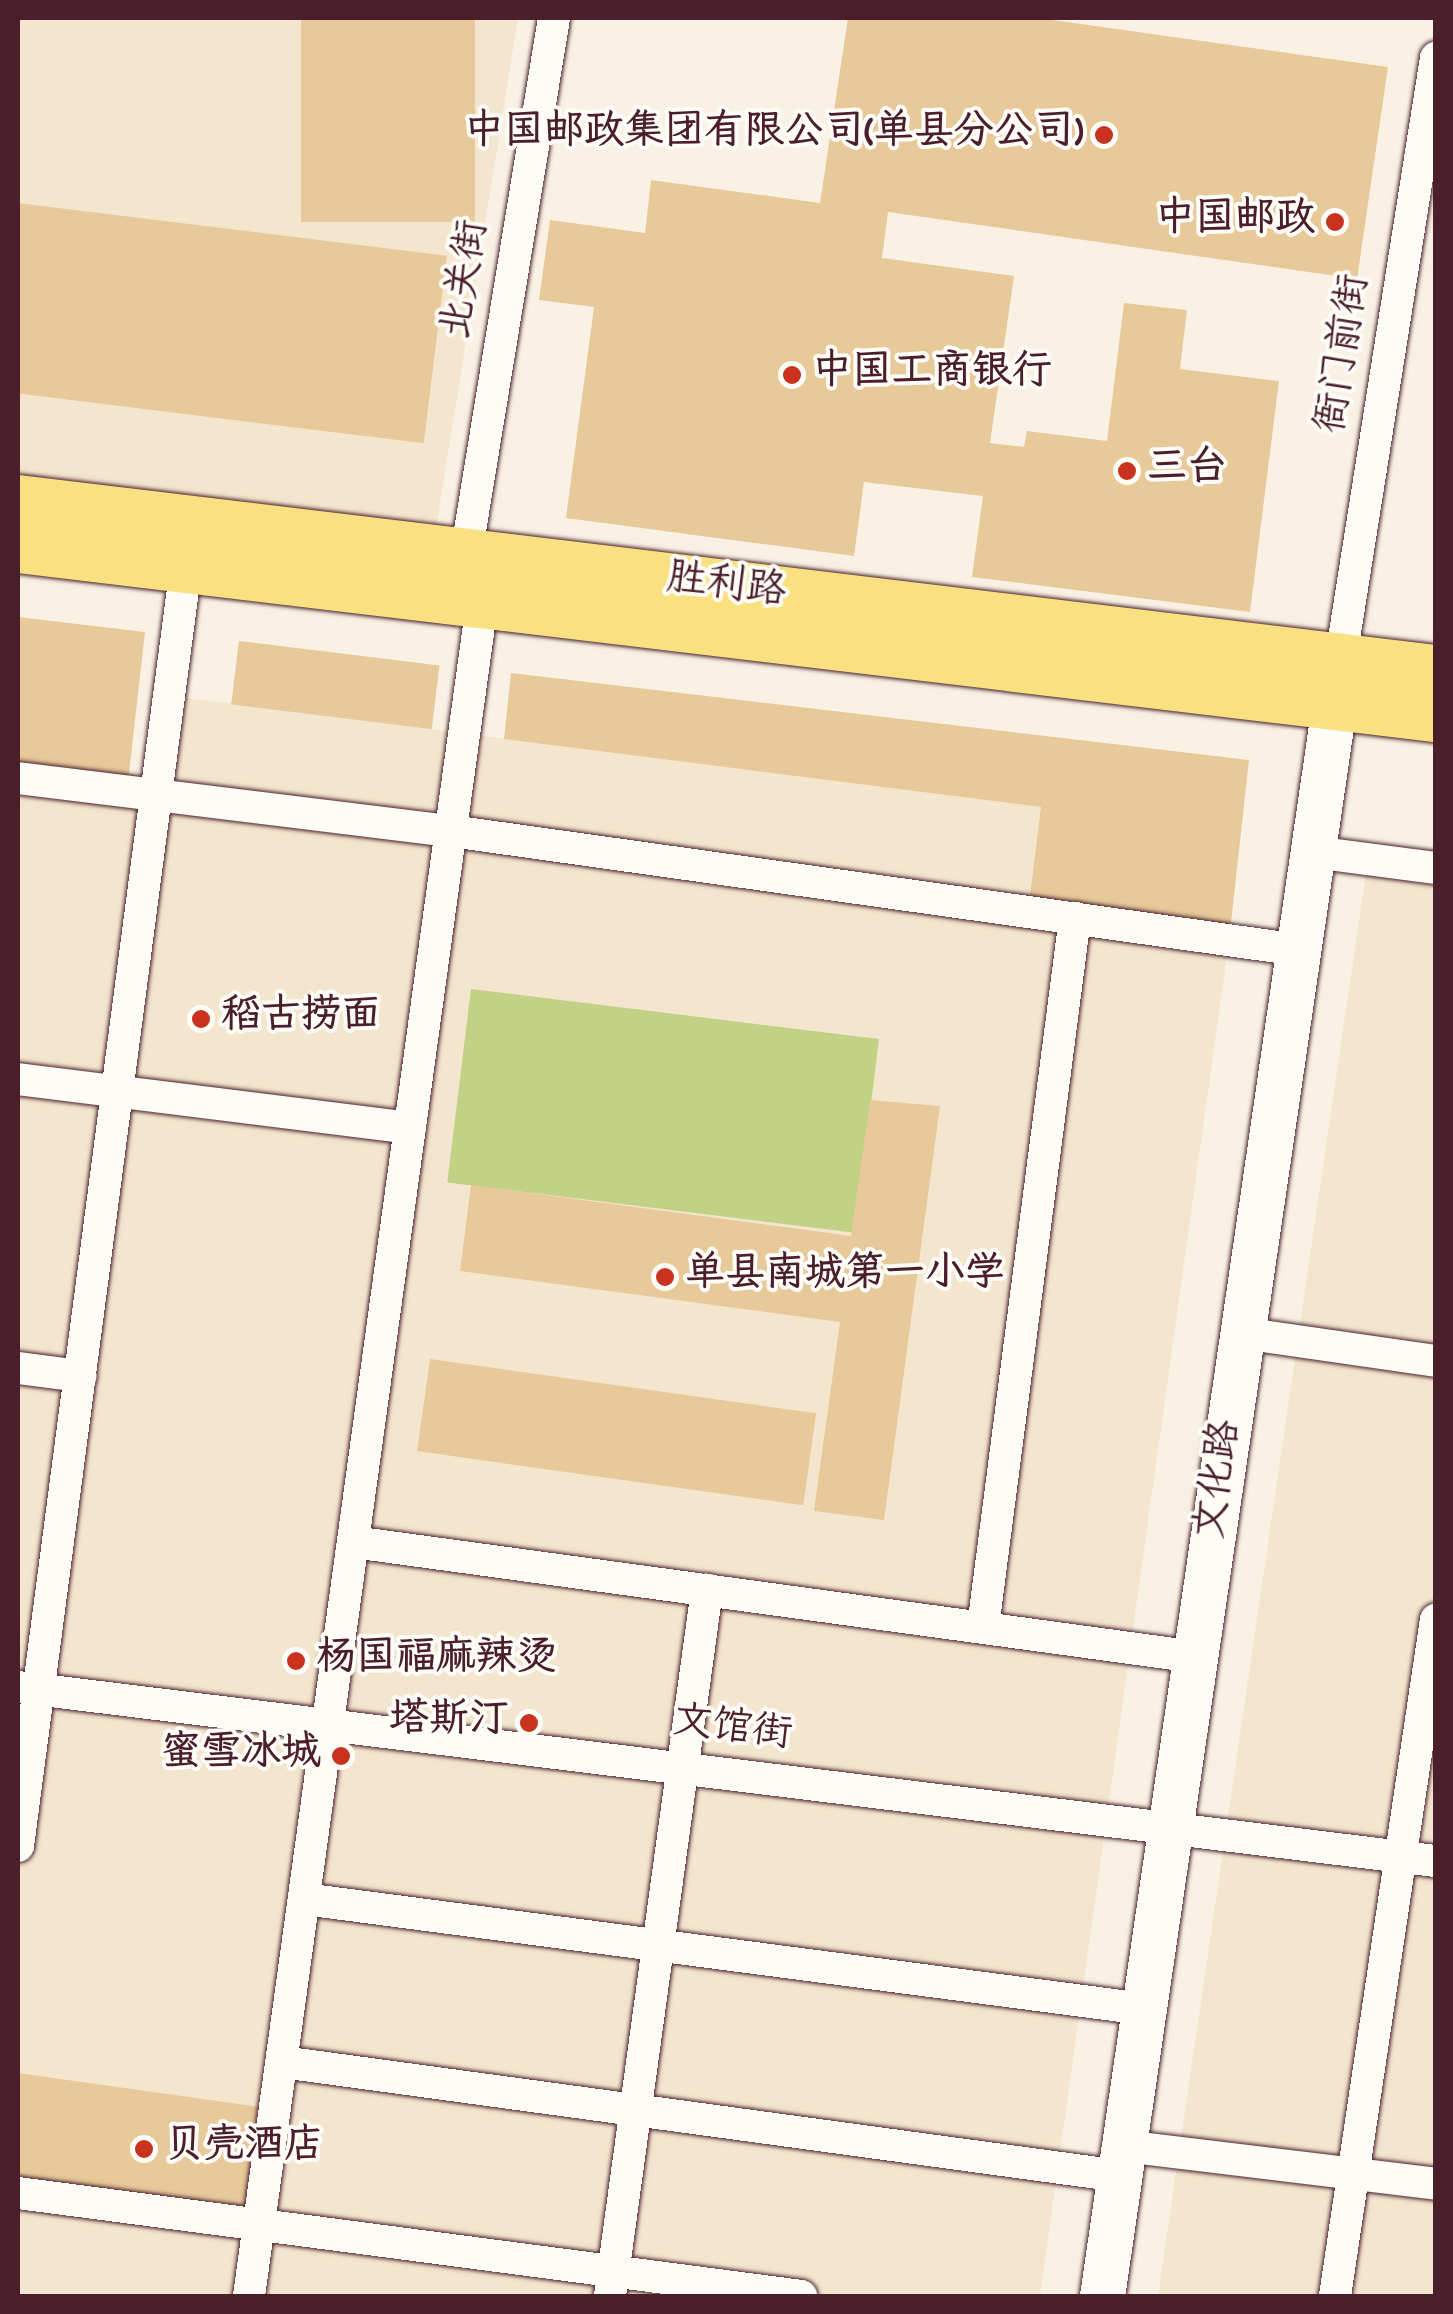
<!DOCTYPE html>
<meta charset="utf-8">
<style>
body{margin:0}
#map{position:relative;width:1453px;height:2314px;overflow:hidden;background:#f9f2e4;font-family:Dekko,"LXGW WenKai TC",sans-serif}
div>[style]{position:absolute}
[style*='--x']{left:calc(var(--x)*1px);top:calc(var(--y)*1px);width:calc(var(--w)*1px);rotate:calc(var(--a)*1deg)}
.built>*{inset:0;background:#f4e6ce}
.green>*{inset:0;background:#c1d186;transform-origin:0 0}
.building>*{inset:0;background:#e7c99a;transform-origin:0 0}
.roads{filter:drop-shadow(0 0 2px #4a1f2b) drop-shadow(0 0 2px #4a1f2b)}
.street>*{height:32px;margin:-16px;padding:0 16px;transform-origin:16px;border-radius:16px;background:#fdfcf7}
.secondary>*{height:45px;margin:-22.5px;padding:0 22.5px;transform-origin:22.5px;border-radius:22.5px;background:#fdfcf7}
.primary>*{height:52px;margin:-26px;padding:0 26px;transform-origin:26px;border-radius:26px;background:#f9e181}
.dots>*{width:28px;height:28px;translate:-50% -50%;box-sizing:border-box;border:5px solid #fdfcf7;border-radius:50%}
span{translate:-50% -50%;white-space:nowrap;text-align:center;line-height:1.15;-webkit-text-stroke:8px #fdfcf7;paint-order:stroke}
.poi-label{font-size:40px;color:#4a1f2b;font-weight:700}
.right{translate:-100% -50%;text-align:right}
.left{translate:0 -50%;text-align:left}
.street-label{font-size:40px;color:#4a1f2b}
.frame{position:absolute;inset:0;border:20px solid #4a1f2b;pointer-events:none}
</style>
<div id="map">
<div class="built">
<i style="clip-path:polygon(18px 18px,518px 18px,436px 528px,18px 476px)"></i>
<i style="clip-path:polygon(170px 696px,1041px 807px,1229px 941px,1040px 2296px,18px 2296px,18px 778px,156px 795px)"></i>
<i style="clip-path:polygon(1367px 866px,1435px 872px,1435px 2296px,1158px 2296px)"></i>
</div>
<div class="green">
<i style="left:471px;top:989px;width:411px;height:195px;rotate:7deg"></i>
</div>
<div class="building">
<i style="left:301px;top:18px;width:174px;height:204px"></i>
<i style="clip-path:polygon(848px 18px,1038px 18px,1388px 67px,1357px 279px,888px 212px,882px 258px,1014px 276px,990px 443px,1024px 447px,1027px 431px,1107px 441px,1124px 303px,1187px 310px,1180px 369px,1279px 381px,1250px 612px,972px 577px,983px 496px,864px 482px,854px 556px,566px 518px,594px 307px,539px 300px,550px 220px,645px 233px,651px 180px,820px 203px)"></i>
<i style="left:18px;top:203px;width:432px;height:189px;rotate:7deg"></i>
<i style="clip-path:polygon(18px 617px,145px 632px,127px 791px,18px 778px)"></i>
<i style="left:239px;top:641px;width:202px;height:64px;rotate:7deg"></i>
<i style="clip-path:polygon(511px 673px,1249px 760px,1229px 941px,1028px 912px,1041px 807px,504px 739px)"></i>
<i style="clip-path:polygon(870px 1100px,940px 1106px,884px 1520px,814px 1511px,840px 1322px,460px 1271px,471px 1185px,851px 1236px)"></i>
<i style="left:430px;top:1359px;width:390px;height:93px;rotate:8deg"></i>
<i style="left:18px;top:2073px;width:260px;height:116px;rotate:8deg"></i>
</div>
<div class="roads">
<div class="street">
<i style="--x:466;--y:555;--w:544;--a:-80.69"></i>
<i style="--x:1340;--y:664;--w:614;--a:-81"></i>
<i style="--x:18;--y:778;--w:436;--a:7"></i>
<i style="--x:451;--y:831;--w:856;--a:7.99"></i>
<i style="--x:1313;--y:852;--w:124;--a:7.4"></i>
<i style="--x:18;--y:1079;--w:395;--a:7.1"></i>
<i style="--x:1242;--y:1333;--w:196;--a:8.2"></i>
<i style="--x:18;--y:1368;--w:63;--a:7.4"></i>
<i style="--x:353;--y:1542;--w:851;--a:7.77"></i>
<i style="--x:983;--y:1627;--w:715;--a:-82.61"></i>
<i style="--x:18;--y:1687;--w:1429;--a:7"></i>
<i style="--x:18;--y:1846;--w:1290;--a:-82.52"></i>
<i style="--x:304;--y:1899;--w:847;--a:7.46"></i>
<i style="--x:282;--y:2062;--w:846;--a:7.75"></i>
<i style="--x:1124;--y:2146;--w:314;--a:6.9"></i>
<i style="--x:18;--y:2193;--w:790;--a:7.49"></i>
<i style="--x:249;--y:2296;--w:1709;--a:-82.16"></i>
<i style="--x:610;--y:2296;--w:713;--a:-82.18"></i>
<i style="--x:1335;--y:2296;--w:684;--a:-81.51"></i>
</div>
<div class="secondary">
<i style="--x:1102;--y:2296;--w:1642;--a:-81.7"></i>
</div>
<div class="primary">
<i style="--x:18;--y:501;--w:1428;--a:6.84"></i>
<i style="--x:18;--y:547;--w:1428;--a:6.8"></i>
</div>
</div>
<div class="dots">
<i style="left:1104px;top:135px;background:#c8321e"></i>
<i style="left:1335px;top:222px;background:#c8321e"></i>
<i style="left:792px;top:375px;background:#c8321e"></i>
<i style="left:1127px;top:471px;background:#c8321e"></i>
<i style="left:201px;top:1019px;background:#c8321e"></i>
<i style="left:665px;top:1277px;background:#c8321e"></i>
<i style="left:296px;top:1661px;background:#c8321e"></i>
<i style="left:529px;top:1723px;background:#c8321e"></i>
<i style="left:341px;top:1756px;background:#c8321e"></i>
<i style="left:144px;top:2149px;background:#c8321e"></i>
</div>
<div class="poi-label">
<span class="right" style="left:1084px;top:135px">中国邮政集团有限公司(单县分公司)</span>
<span class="right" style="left:1315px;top:222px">中国邮政</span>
<span class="left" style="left:812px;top:375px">中国工商银行</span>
<span class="left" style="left:1147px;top:471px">三台</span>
<span class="left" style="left:221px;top:1019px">稻古捞面</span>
<span class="left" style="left:685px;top:1277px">单县南城第一小学</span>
<span class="left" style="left:316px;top:1661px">杨国福麻辣烫</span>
<span class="right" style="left:509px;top:1723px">塔斯汀</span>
<span class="right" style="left:321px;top:1756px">蜜雪冰城</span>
<span class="left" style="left:164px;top:2149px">贝壳酒店</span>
</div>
<div class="street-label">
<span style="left:468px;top:280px;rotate:-81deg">北关街</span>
<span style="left:1346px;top:354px;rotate:-81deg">衙门前街</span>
<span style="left:726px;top:588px;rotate:7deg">胜利路</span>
<span style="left:1221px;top:1480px;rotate:-82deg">文化路</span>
<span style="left:732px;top:1731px;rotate:7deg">文馆街</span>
</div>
<div class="frame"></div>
</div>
